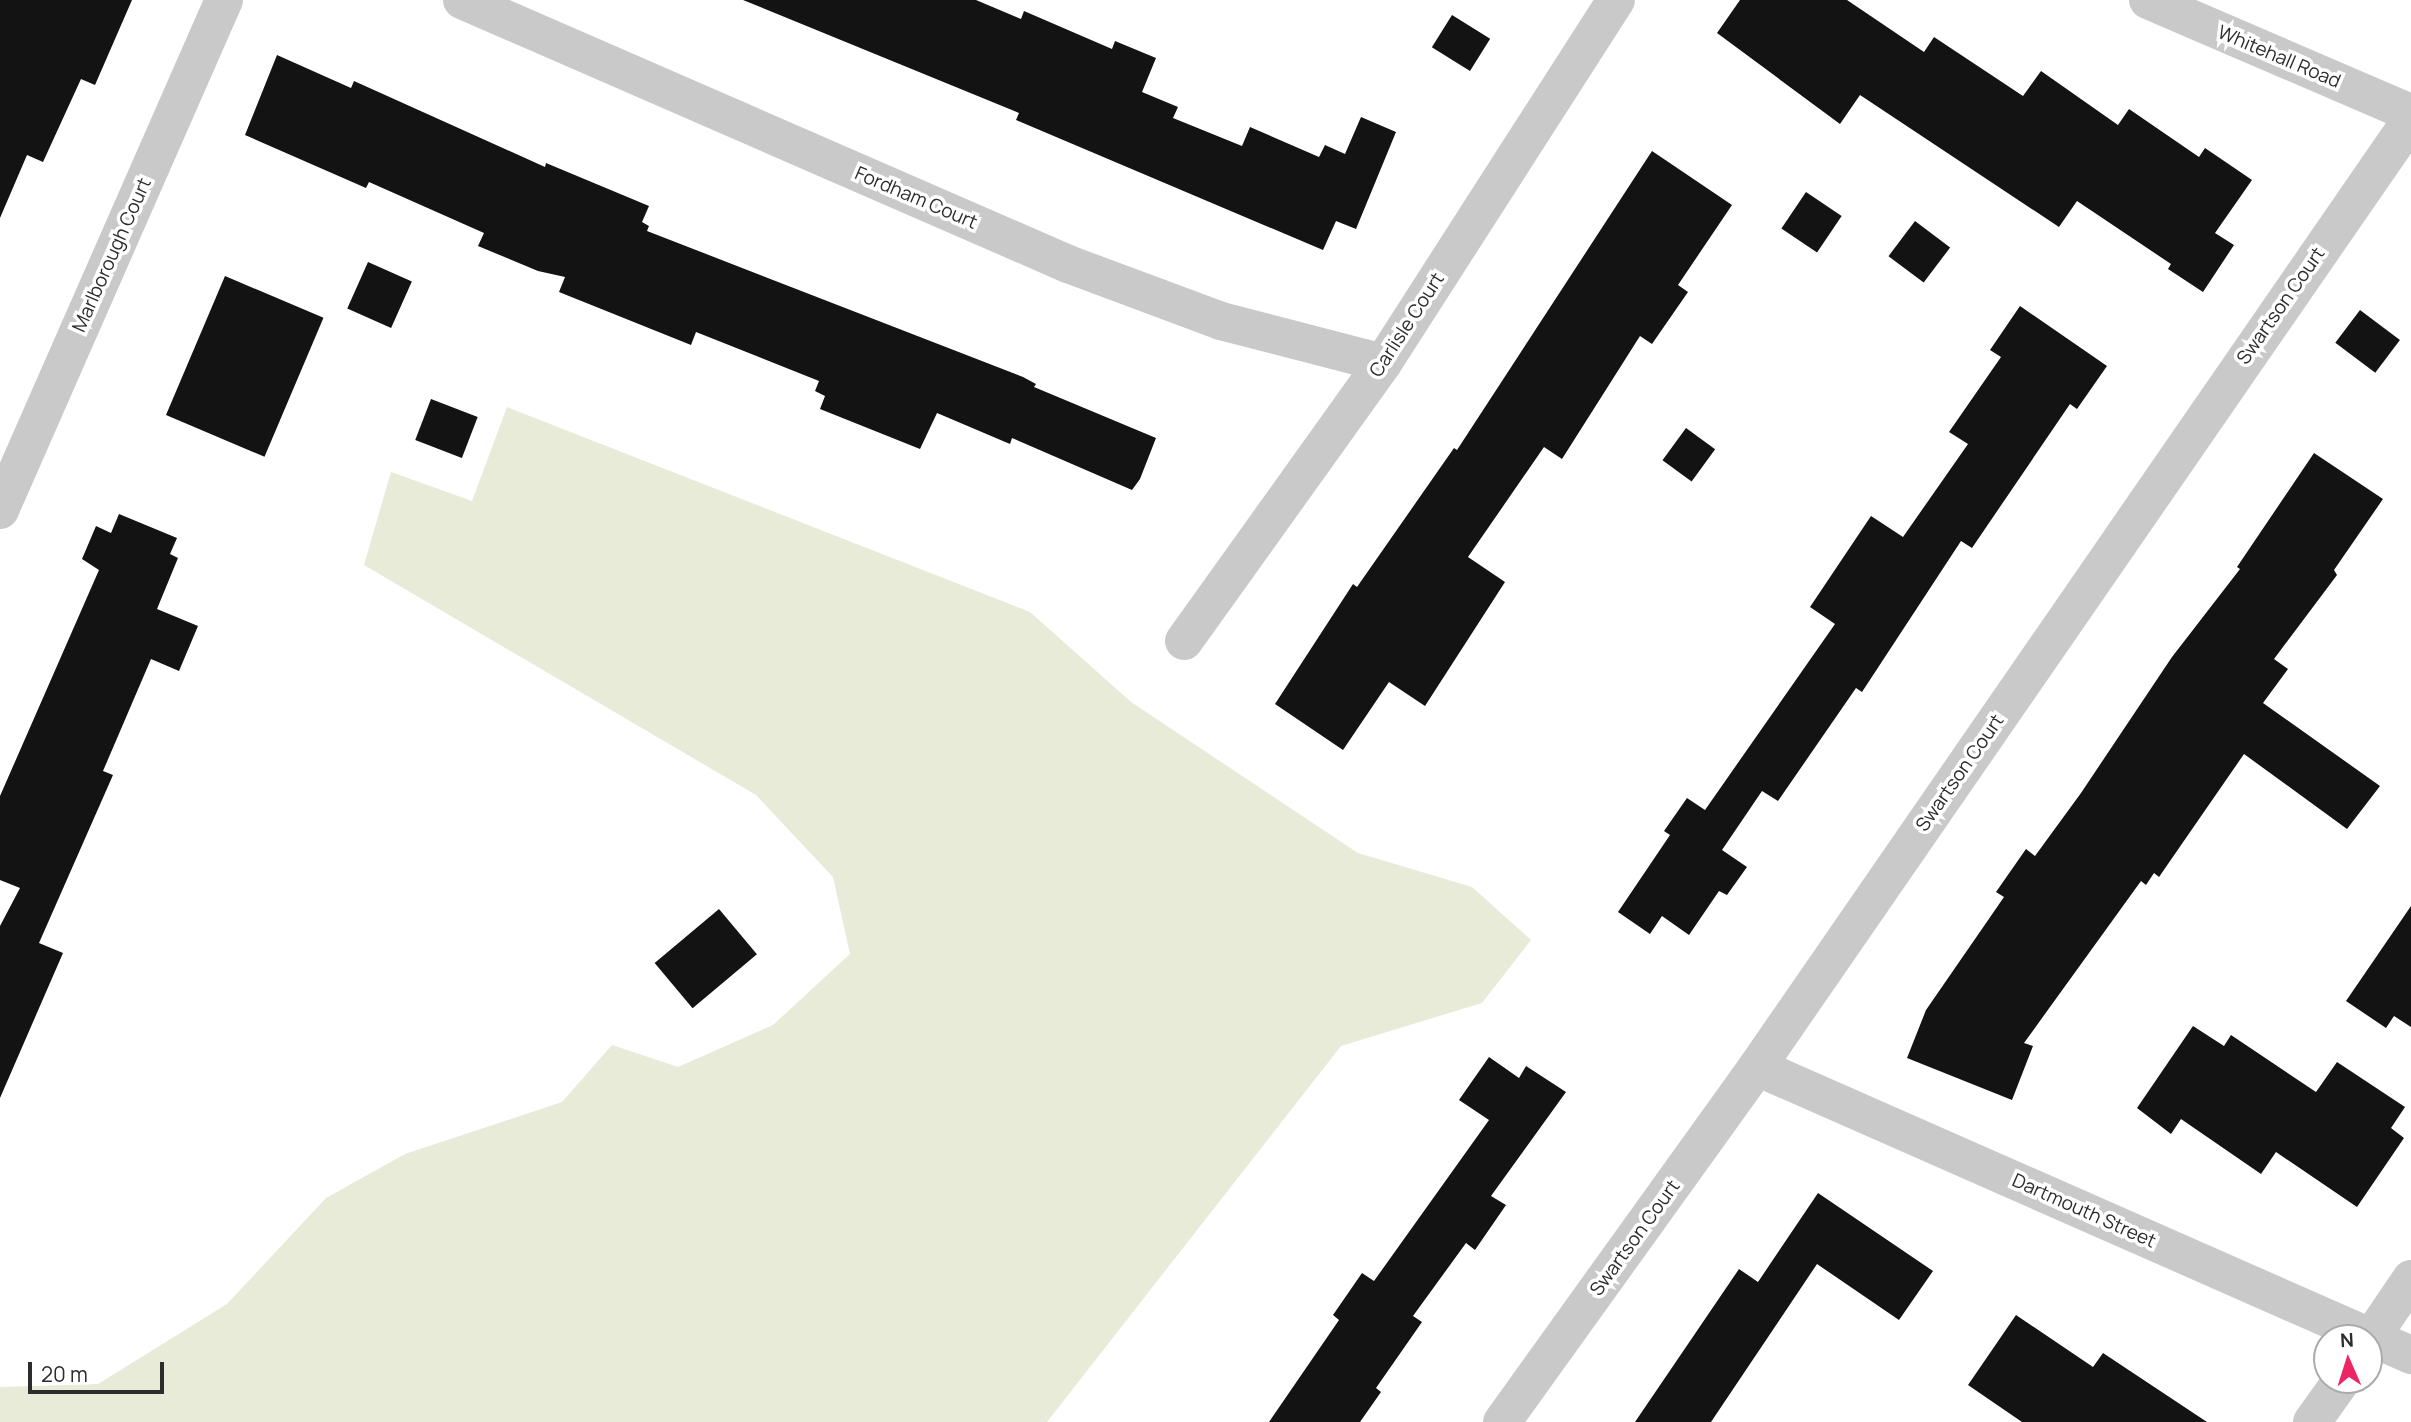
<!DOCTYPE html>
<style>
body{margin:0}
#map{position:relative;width:2411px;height:1422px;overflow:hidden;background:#fff;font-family:Manrope,sans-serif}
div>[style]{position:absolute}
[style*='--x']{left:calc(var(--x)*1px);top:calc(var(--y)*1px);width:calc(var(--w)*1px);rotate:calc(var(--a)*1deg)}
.green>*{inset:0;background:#e7ebd8}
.building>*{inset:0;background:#131313;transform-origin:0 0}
.minor>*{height:38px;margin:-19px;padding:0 19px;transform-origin:19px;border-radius:19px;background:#c9c9c9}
.tertiary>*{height:38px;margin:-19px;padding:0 19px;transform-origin:19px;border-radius:19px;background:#c9c9c9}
span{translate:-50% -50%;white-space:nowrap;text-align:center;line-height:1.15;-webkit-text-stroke:7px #fff;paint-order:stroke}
.street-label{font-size:19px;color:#2c2c2c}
.north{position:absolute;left:2313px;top:1324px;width:70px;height:70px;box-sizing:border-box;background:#fff;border:2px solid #ababab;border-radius:50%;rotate:357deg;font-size:19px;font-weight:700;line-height:28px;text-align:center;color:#2c2c2c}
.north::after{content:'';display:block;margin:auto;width:24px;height:32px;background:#ec2565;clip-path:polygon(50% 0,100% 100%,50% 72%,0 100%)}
.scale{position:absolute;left:28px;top:1362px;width:136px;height:32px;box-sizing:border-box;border:4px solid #2c2c2c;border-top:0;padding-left:9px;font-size:21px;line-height:24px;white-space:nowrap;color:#2c2c2c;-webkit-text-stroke:5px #fff;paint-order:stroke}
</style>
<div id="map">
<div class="green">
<i style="clip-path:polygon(507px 407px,1030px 612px,1131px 702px,1358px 853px,1472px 887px,1531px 940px,1482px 1003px,1341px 1046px,1047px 1422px,0 1422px,0 1387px,98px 1384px,227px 1304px,326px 1198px,405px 1154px,562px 1102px,612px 1045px,678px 1067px,773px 1025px,850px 954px,833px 877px,756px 795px,364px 565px,391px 472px,472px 501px)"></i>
</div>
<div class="building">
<i style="clip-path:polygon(0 0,132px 0,95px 85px,81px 79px,43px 162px,27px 155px,0 218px)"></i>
<i style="clip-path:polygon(743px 0,976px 0,1021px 19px,1024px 11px,1112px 49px,1115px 41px,1156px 58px,1142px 92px,1178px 107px,1173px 118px,1242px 146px,1250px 127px,1319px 157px,1325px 145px,1345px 154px,1361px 117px,1396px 132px,1356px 229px,1336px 221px,1323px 250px,1016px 120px,1019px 113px)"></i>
<i style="clip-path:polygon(1740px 0,1847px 0,1924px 52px,1934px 37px,2023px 96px,2041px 71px,2118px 125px,2129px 109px,2199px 157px,2205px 148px,2252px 180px,2215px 233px,2234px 245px,2203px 292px,2168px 269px,2171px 264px,2077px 201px,2059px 227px,1860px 95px,1840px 124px,1717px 33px)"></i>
<i style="left:1452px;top:15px;width:45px;height:38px;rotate:32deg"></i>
<i style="clip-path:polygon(277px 55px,351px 88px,354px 81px,545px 167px,546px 163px,649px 206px,642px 222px,649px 226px,647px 231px,1023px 377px,1036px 384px,1034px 387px,1156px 438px,1140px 479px,1132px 490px,1012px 438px,1010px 444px,937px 413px,920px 449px,820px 409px,825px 396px,815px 391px,819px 381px,696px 332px,691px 345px,559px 292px,565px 277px,538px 271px,478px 246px,484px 233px,369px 182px,366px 188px,245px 135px)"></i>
<i style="clip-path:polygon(1652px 151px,1732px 205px,1678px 285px,1688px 292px,1652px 344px,1640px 336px,1562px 459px,1544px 447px,1468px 557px,1505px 582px,1425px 706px,1389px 682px,1343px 750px,1275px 704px,1353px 584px,1357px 587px,1454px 448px,1457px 450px)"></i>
<i style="left:1806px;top:192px;width:43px;height:44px;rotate:34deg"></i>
<i style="left:1915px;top:221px;width:44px;height:44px;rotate:37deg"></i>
<i style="left:368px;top:262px;width:48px;height:51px;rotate:24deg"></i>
<i style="left:225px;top:276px;width:107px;height:151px;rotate:23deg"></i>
<i style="clip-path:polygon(2020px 306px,2107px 366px,2077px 409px,2070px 404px,1972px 548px,1961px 541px,1862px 692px,1856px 688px,1778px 801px,1762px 791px,1722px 850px,1747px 867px,1727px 895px,1719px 891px,1689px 935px,1662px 916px,1650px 934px,1618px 912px,1670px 835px,1664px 831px,1687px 798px,1705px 810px,1835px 624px,1810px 607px,1871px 516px,1903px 537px,1968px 444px,1949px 432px,2001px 357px,1990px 350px)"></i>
<i style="left:2360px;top:310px;width:50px;height:41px;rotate:37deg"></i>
<i style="left:431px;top:399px;width:50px;height:44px;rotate:21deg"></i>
<i style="left:1686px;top:428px;width:36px;height:40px;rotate:36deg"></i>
<i style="clip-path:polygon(2314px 453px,2383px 499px,2334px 570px,2337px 575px,2274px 659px,2288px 669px,2263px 703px,2380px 786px,2347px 829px,2244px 754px,2159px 877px,2154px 873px,2146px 885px,2141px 881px,2024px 1043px,2033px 1046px,2012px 1100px,1907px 1058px,1926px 1010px,2004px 897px,1996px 892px,2026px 849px,2035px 856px,2081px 793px,2172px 657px,2240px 569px,2237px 567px)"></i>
<i style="clip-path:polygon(119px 514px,177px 538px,170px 554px,178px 558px,157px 609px,198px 626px,179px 671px,151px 659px,103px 771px,113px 775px,39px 943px,63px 953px,0 1098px,0 926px,20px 888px,0 880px,0 796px,99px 570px,82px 559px,96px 526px,111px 533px)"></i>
<i style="clip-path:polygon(2411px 906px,2411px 1027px,2394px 1016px,2386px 1028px,2346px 1001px)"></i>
<i style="left:719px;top:909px;width:59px;height:84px;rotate:50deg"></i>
<i style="clip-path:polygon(2193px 1026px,2224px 1046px,2231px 1035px,2316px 1092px,2337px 1062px,2405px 1107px,2391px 1128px,2404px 1138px,2357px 1207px,2276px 1152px,2261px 1174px,2181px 1119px,2171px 1134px,2137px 1108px)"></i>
<i style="clip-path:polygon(1489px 1057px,1519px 1078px,1526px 1066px,1566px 1092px,1491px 1196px,1506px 1205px,1475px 1250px,1466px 1243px,1413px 1316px,1422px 1322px,1376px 1388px,1381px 1392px,1360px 1422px,1269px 1422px,1339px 1320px,1333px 1315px,1362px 1273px,1374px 1281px,1489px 1120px,1459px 1100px)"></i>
<i style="clip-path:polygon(1818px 1193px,1933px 1271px,1899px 1320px,1817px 1264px,1711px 1422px,1635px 1422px,1739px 1269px,1758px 1282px)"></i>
<i style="clip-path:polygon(2016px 1315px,2093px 1367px,2103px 1353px,2207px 1422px,2022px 1422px,1968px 1385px)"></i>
</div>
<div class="minor">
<i style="--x:462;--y:0;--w:661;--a:23.54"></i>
<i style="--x:1068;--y:264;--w:163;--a:20.4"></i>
<i style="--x:1221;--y:321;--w:167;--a:14.5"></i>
<i style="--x:0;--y:510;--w:557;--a:-66.29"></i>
<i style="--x:1184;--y:641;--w:342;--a:-54.4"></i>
<i style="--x:1383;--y:363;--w:431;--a:-57.3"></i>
<i style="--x:1757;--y:1067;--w:715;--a:23.77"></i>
<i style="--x:2369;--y:1341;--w:75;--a:-55.9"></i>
<i style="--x:1502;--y:1422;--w:437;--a:-54.3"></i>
<i style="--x:1757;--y:1067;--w:1151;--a:-55.37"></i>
<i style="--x:2312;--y:1422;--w:52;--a:-54.5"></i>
</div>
<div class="tertiary">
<i style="--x:2148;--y:0;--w:286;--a:23.3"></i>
</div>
<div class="street-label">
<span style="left:2279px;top:57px;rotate:23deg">Whitehall Road</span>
<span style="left:916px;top:198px;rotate:23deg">Fordham Court</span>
<span style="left:112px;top:255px;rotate:-66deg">Marlborough Court</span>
<span style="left:2281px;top:306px;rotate:-55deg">Swartson Court</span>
<span style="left:1407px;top:325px;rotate:-57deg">Carlisle Court</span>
<span style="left:1960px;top:773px;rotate:-55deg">Swartson Court</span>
<span style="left:2084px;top:1211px;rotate:24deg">Dartmouth Street</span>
<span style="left:1635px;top:1238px;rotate:-54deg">Swartson Court</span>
</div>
<div class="north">N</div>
<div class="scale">20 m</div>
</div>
